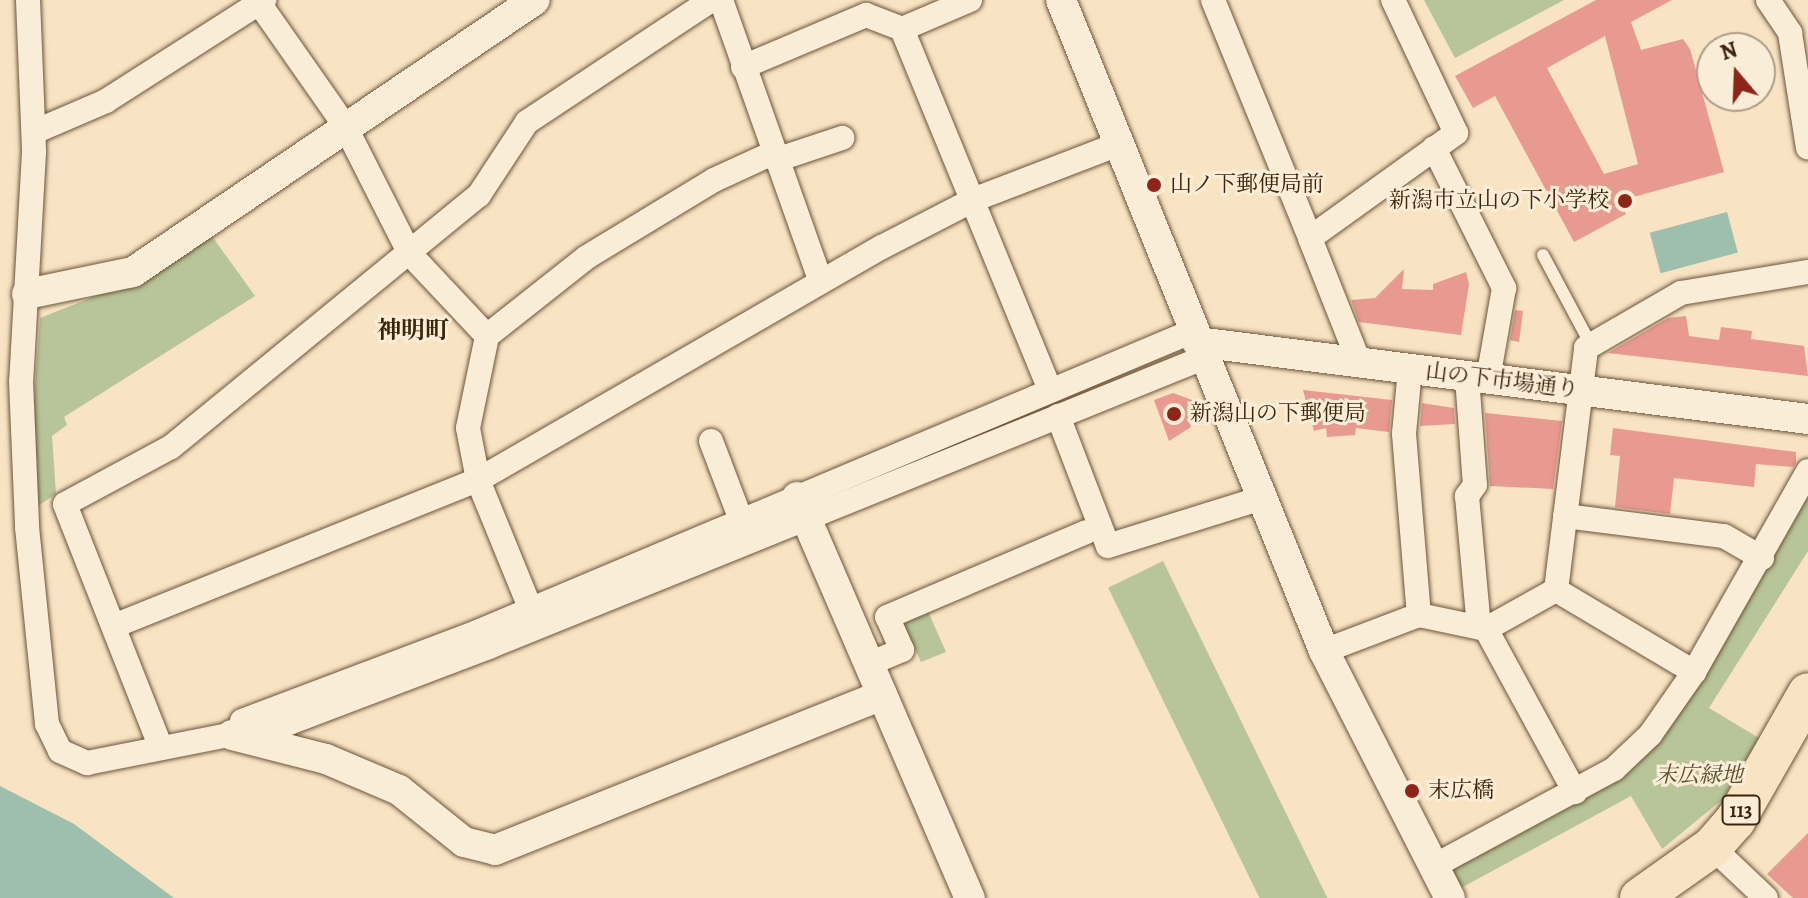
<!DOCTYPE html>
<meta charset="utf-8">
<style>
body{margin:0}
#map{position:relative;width:1808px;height:898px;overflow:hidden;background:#f8e3c3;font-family:Alegreya,"Noto Serif JP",serif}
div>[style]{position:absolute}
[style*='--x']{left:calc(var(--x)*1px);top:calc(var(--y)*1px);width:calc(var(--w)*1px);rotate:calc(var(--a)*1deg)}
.green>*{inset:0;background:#b7c598;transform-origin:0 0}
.water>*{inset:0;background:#9fbfae;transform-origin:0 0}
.building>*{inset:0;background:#e89990}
.roads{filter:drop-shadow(0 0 2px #6b543a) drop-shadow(0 0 2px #6b543a)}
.service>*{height:12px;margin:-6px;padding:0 6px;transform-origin:6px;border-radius:6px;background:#faedd8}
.minor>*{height:24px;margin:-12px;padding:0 12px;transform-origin:12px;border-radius:12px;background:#faedd8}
.tertiary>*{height:30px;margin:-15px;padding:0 15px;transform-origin:15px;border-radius:15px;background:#faedd8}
.trunk>*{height:40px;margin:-20px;padding:0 20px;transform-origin:20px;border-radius:20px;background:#f8e3c3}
.dots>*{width:22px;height:22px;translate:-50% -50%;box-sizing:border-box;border:4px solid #faedd8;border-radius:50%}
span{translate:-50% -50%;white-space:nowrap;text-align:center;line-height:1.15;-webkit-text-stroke:6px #faedd8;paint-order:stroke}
.shield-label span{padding:2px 6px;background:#faedd8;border:2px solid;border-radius:6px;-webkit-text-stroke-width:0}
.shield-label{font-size:20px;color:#3c240d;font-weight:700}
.poi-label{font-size:22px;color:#3c240d}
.left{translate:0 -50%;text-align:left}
.right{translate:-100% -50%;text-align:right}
.street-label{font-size:22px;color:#3c240d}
.park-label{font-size:22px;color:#5b4c30;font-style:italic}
.neighbourhood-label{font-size:24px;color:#3c240d;font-weight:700}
.north{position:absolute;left:1696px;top:32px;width:80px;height:80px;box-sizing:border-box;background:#faedd8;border:2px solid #ae9d87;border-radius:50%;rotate:341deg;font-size:22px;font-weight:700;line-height:32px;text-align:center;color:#3c240d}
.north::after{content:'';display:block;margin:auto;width:28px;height:36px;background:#8f2418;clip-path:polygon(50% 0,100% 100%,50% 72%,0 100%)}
</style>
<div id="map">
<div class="green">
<i style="clip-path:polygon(1424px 0,1564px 0,1455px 58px)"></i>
<i style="clip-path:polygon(209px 232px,255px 296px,64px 417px,67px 425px,52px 436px,56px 494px,38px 506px,34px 401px,40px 318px,134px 281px)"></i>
<i style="clip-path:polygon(1808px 471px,1808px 551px,1709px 708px,1759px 738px,1723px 799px,1662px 849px,1631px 796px,1448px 895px,1434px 866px,1650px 735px)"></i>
<i style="left:1163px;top:561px;width:376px;height:61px;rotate:64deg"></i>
<i style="clip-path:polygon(927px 609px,946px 652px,921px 662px,905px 627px,908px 617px)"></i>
</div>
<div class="water">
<i style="left:1727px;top:212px;width:42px;height:80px;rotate:75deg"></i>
<i style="clip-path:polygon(0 786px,74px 824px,174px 898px,0 898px)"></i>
</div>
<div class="building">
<i style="clip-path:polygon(evenodd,1596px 0,1672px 0,1631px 22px,1641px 50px,1683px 39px,1690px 49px,1724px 172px,1619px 201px,1626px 214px,1574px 242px,1495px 96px,1473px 108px,1455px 76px,1596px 0,1605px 36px,1638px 164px,1604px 174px,1547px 68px,1605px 36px)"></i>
<i style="clip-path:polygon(1404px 269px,1402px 289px,1433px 290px,1433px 284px,1466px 272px,1469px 284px,1461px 335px,1359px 322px,1351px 300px,1375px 298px)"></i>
<i style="clip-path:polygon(1515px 310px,1523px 311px,1519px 342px,1510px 340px)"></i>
<i style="clip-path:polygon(1686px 316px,1689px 336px,1719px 340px,1721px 327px,1752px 331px,1751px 339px,1804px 346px,1808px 376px,1608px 353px,1668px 318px)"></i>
<i style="clip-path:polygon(1303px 390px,1392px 400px,1389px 432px,1356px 428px,1355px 435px,1327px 437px,1326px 428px,1314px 431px)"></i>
<i style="clip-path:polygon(1173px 393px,1192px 400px,1187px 415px,1191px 427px,1169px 441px,1154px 400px)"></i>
<i style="clip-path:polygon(1422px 403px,1454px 408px,1455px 424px,1420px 426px)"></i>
<i style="clip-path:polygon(1485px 413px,1562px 421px,1553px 489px,1490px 486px)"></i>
<i style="clip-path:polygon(1613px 428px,1796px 452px,1796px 463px,1793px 467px,1756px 464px,1754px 487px,1674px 478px,1670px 514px,1615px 507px,1620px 456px,1610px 455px)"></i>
<i style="clip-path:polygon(1808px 833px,1808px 898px,1793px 898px,1767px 874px)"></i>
</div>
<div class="roads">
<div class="service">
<i style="--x:1543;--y:255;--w:102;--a:61.9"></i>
</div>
<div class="minor">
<i style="--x:28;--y:0;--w:152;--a:87.7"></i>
<i style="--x:34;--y:152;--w:229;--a:93.2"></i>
<i style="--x:21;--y:381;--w:146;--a:87.6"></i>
<i style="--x:27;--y:527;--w:198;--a:84.2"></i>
<i style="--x:47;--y:724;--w:30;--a:64"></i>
<i style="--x:60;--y:751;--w:30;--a:24"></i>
<i style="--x:87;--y:763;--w:206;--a:-11.2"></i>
<i style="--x:289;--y:723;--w:214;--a:-20.8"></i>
<i style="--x:489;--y:647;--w:770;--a:-22.04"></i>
<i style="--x:721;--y:0;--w:299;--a:70.5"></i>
<i style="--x:1213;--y:0;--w:257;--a:67.8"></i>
<i style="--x:1768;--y:0;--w:40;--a:56"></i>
<i style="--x:1790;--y:33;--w:116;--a:81.1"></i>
<i style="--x:259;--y:3;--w:150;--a:55"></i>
<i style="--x:345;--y:126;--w:144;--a:63.1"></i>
<i style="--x:410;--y:254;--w:112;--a:46.8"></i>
<i style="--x:902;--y:29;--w:390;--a:67.7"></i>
<i style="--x:743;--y:67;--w:134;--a:-22.9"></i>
<i style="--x:866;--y:15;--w:39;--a:21"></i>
<i style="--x:902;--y:29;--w:74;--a:-23.1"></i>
<i style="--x:34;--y:132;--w:78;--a:-23.3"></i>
<i style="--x:106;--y:101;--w:188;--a:-32.6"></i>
<i style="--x:1434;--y:148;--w:157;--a:63.4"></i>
<i style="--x:1504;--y:288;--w:92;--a:100"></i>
<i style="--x:776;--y:160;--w:70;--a:-18.4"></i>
<i style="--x:1359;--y:362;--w:133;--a:-111.6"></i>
<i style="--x:1310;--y:238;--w:180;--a:-35.7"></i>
<i style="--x:1456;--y:133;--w:147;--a:-115.3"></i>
<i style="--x:1410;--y:369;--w:65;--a:95.3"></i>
<i style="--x:1404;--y:434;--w:182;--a:85.3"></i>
<i style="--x:1467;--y:377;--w:108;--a:85.8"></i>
<i style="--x:1475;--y:485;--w:14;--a:126"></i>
<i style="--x:1467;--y:496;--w:132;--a:84.8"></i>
<i style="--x:1058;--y:416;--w:139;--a:69"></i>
<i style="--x:1108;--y:546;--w:161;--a:-17.3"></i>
<i style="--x:711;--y:441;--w:85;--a:69.2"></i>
<i style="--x:1565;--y:516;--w:160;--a:7.2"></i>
<i style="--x:1724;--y:536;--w:44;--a:30.1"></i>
<i style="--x:1556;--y:590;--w:161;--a:30.7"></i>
<i style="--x:531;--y:610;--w:140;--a:-112.2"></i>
<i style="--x:478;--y:480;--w:53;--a:-100.9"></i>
<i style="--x:468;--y:428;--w:94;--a:-78.3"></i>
<i style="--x:487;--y:336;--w:127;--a:-38.3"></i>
<i style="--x:587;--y:257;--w:149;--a:-31.2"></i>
<i style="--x:714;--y:180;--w:65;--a:-24.6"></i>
<i style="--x:114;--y:626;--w:392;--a:-21.9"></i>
<i style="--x:478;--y:480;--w:466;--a:-30"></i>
<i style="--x:882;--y:247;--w:102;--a:-27.3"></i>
<i style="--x:973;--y:200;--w:156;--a:-21"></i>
<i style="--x:1486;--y:629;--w:186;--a:61.4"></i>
<i style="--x:1324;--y:651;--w:102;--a:-20.8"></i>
<i style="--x:1419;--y:615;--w:68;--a:11.8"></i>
<i style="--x:1486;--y:629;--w:80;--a:-29.1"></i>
<i style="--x:1556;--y:590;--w:244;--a:-82.9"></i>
<i style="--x:1586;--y:348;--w:110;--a:-30.1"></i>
<i style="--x:1681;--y:293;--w:129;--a:-9.4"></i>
<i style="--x:869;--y:664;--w:36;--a:-23"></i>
<i style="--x:902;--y:650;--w:36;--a:-114"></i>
<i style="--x:887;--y:617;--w:216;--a:-23.1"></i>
<i style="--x:242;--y:721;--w:251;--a:-20.7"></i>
<i style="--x:477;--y:632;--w:777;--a:-22.8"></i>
<i style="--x:161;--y:748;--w:262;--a:-111.5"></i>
<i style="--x:65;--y:504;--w:120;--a:-28.3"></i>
<i style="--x:171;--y:447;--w:398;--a:-39.3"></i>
<i style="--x:479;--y:195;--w:87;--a:-56.7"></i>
<i style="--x:527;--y:122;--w:221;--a:-33.5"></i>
<i style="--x:1712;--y:847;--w:74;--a:43.4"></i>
<i style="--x:1434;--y:866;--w:204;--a:-28.3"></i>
<i style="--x:1614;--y:769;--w:50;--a:-43.4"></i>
<i style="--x:1650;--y:735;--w:77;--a:-55.1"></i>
<i style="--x:1694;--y:672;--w:231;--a:-60.4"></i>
</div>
<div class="tertiary">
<i style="--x:1061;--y:0;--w:702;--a:68"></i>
<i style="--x:1324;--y:651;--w:277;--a:63"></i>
<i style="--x:27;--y:294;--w:108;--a:-11.7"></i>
<i style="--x:133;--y:272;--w:485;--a:-34.1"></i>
<i style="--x:1197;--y:342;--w:616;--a:7.18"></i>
<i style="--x:797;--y:497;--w:437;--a:66.7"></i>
<i style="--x:232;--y:735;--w:97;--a:14.3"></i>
<i style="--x:326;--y:759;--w:79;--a:23"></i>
<i style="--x:399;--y:790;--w:83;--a:38.7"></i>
<i style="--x:464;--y:842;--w:32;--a:14"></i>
<i style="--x:495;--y:850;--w:417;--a:-21.8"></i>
</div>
<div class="trunk">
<i style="--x:1640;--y:898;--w:88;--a:-35.3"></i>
<i style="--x:1712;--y:847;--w:35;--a:-49"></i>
<i style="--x:1735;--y:821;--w:147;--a:-60.3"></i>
</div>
</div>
<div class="dots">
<i style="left:1154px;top:185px;background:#8f2418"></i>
<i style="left:1625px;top:201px;background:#8f2418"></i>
<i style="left:1174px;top:414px;background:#8f2418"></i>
<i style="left:1412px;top:791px;background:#8f2418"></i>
</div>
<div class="shield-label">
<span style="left:1741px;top:810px">113</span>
</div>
<div class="poi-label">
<span class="left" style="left:1170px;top:185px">山ノ下郵便局前</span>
<span class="right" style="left:1609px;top:201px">新潟市立山の下小学校</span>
<span class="left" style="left:1190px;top:414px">新潟山の下郵便局</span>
<span class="left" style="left:1428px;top:791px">末広橋</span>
</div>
<div class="street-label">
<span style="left:1502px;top:381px;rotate:7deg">山の下市場通り</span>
</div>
<div class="park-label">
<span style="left:1699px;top:776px">末広緑地</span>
</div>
<div class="neighbourhood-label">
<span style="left:413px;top:331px">神明町</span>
</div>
<div class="north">N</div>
</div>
